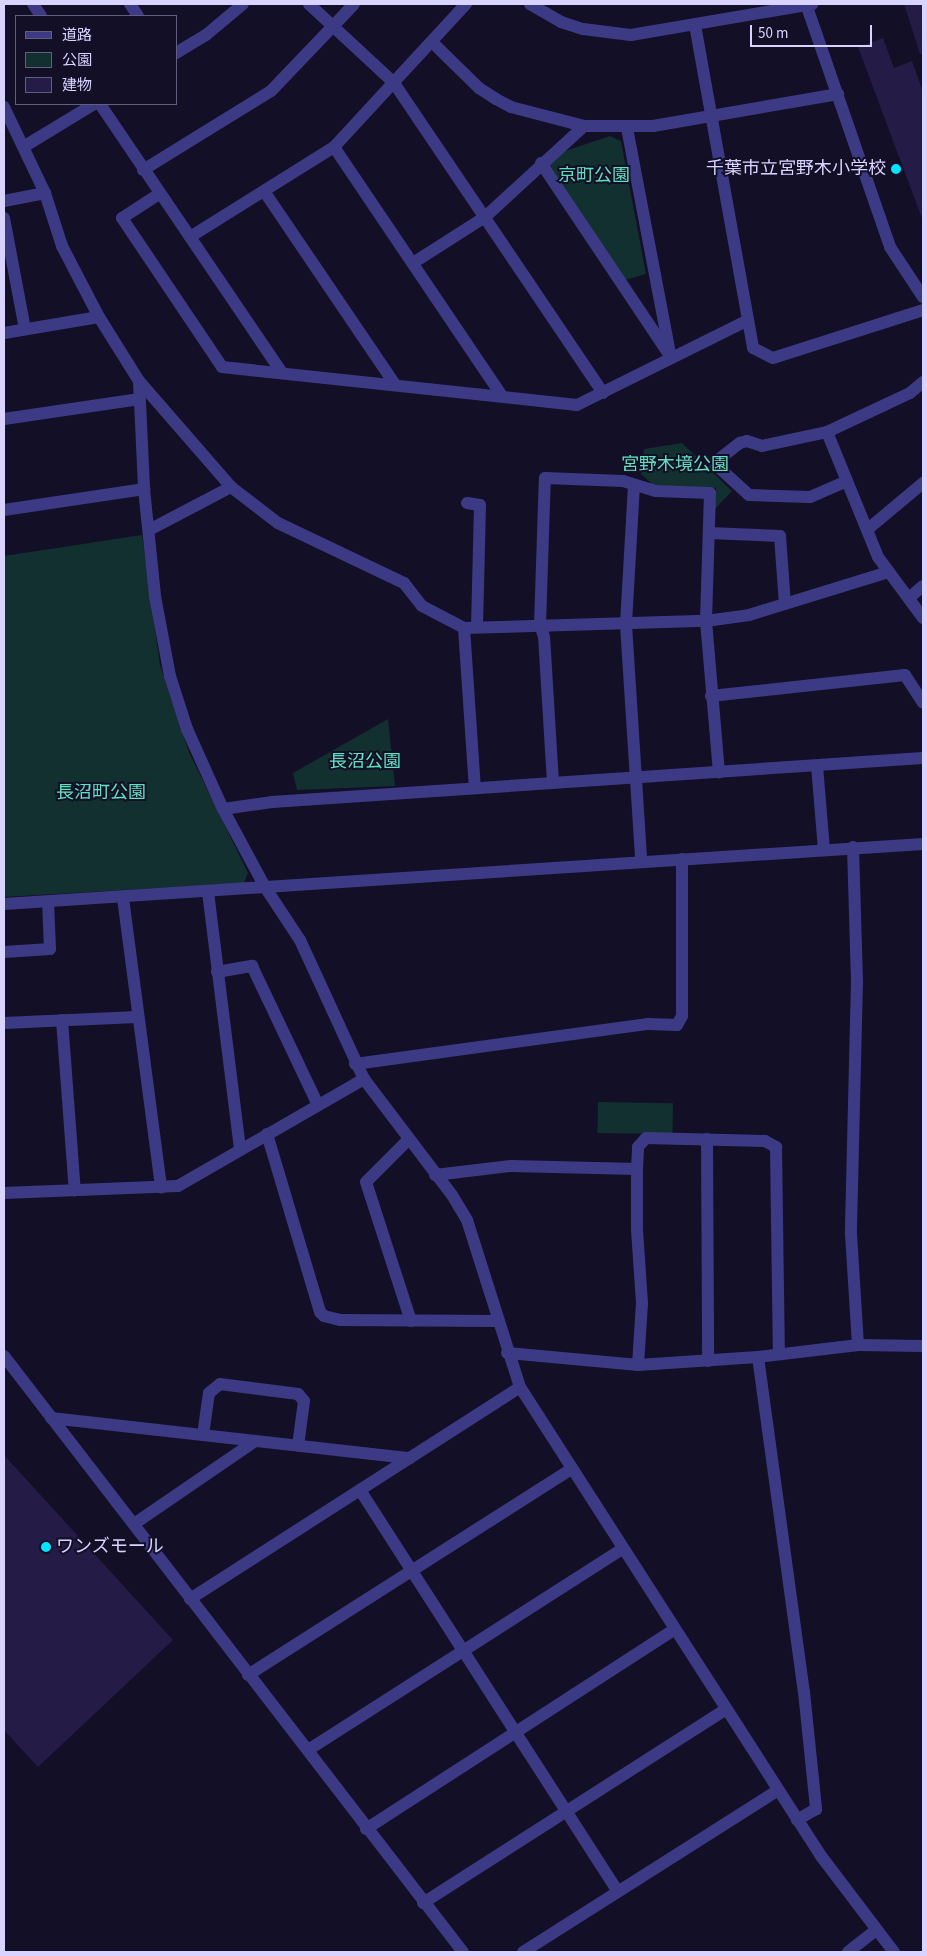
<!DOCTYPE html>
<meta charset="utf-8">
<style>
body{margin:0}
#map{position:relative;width:927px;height:1956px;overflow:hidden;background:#130f26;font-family:"Source Sans 3","Noto Sans JP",sans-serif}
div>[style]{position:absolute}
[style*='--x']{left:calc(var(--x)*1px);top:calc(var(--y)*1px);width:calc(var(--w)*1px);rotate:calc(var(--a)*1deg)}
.green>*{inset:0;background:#12302f;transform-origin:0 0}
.building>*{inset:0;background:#241b47}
.minor>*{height:12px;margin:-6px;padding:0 6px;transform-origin:6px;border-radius:6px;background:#3d3a85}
.tertiary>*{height:12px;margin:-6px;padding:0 6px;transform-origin:6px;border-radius:6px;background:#3d3a85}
.dots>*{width:14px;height:14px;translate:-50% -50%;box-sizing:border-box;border:2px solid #130f26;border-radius:50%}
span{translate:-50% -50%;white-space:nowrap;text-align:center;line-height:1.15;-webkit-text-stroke:4px #130f26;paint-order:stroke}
.poi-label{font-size:18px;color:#d9d4ff}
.right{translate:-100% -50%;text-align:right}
.left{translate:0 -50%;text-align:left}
.park-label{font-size:18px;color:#5fe0c0}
.frame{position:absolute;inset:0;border:5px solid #d9d4ff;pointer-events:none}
.legend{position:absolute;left:15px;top:15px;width:162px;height:90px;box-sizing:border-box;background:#130f26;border:1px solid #625e7d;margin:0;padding:6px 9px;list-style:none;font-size:15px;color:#d9d4ff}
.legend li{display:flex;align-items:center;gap:10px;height:25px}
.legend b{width:25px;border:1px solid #625e7d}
.scale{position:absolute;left:750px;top:25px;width:122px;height:22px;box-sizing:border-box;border:2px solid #d9d4ff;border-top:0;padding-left:6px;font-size:15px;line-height:18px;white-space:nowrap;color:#d9d4ff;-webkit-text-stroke:4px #130f26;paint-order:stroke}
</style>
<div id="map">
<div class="green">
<i style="clip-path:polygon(610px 136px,621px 141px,646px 274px,625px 280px,547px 166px,550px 156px)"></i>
<i style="clip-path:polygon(682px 443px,732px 491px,714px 510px,716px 488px,653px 485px,641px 474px,644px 449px)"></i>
<i style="clip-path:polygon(142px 535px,160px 665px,189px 752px,248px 873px,244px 883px,4px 897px,4px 556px)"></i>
<i style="clip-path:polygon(388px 719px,395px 786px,297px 790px,293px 773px)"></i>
<i style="left:598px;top:1102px;width:75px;height:31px;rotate:1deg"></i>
</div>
<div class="building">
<i style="clip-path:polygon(904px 4px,923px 4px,923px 54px,920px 54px)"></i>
<i style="clip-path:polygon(883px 38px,894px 68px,912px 61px,923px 92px,923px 221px,858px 47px)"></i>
<i style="clip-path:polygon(4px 1455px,173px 1640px,38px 1767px,4px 1730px)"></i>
</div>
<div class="minor">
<i style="--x:33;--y:4;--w:14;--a:56"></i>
<i style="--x:130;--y:4;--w:14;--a:56"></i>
<i style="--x:309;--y:4;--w:116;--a:42.9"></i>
<i style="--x:394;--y:83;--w:374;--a:56"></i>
<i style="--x:806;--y:4;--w:257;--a:70.9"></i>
<i style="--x:890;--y:247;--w:60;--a:56.6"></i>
<i style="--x:695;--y:25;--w:328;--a:79.8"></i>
<i style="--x:753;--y:348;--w:22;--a:27"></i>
<i style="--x:773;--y:358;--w:157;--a:-17.7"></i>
<i style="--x:432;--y:42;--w:66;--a:44.4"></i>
<i style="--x:479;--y:88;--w:20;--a:33"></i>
<i style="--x:496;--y:99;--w:17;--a:28"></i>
<i style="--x:511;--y:107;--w:75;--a:14.6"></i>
<i style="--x:584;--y:126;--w:69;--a:0"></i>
<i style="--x:653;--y:126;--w:188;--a:-9.8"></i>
<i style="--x:176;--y:53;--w:35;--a:-31"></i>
<i style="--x:206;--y:35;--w:48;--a:-40"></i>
<i style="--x:100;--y:104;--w:325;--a:55.9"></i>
<i style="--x:4;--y:107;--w:95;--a:64.5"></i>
<i style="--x:45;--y:193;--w:56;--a:72.2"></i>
<i style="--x:62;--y:246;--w:80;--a:62.5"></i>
<i style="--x:99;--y:317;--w:75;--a:58"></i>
<i style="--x:139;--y:381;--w:140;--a:49"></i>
<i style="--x:231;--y:487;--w:59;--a:37.5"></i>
<i style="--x:278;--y:523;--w:140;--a:25.5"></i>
<i style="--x:404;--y:583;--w:29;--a:52"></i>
<i style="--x:422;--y:606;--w:47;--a:27.6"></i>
<i style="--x:464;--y:628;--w:160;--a:86.1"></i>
<i style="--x:627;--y:128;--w:234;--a:79.2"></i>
<i style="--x:25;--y:146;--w:81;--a:-31.3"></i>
<i style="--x:334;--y:147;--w:300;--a:56"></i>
<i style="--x:541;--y:163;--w:229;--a:56.2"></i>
<i style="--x:143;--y:170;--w:150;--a:-31.7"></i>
<i style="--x:271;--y:91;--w:120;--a:-46.3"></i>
<i style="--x:264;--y:191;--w:232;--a:55.9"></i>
<i style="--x:159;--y:194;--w:44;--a:147"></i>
<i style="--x:122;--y:218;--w:179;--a:56.1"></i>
<i style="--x:222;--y:367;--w:357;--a:6.1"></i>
<i style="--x:577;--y:405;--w:191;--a:-26.4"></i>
<i style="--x:4;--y:201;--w:42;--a:-11"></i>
<i style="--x:4;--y:218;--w:113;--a:79.3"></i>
<i style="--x:190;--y:237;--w:170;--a:-32"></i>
<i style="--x:334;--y:147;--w:195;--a:-47.3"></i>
<i style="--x:413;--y:263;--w:85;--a:-32.6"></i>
<i style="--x:485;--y:217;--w:134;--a:-42.6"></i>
<i style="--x:4;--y:333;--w:96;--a:-9.6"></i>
<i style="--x:139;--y:381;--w:108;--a:87.3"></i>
<i style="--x:144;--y:489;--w:108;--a:84.1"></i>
<i style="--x:155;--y:596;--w:81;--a:79.4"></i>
<i style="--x:170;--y:676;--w:56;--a:72.2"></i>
<i style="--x:187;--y:729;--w:88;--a:65.8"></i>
<i style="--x:223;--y:809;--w:89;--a:61.7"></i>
<i style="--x:265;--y:887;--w:64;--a:56.6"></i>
<i style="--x:300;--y:940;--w:153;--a:65.3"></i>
<i style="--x:364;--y:1079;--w:146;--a:52.8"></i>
<i style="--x:452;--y:1195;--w:29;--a:59"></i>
<i style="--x:467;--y:1220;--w:175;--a:72.4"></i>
<i style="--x:520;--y:1387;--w:557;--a:57.31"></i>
<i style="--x:821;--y:1856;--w:121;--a:52.8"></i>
<i style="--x:4;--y:419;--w:137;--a:-8.4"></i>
<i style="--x:827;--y:432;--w:135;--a:67.8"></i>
<i style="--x:878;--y:557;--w:76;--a:53.6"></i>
<i style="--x:847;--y:481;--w:40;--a:156.6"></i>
<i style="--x:810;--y:497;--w:61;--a:-178.1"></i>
<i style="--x:749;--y:495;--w:47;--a:-137.6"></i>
<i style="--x:714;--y:463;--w:33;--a:-38"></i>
<i style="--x:740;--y:443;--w:7;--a:-16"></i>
<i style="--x:747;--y:441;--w:16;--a:18"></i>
<i style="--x:762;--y:446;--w:66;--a:-12.2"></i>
<i style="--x:827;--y:432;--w:92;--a:-25.2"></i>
<i style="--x:910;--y:393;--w:17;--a:-40"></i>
<i style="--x:634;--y:485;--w:140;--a:93.3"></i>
<i style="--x:626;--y:625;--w:235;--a:86.3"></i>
<i style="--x:467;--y:503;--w:13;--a:9"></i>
<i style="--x:480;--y:505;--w:121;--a:91.4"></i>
<i style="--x:4;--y:510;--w:142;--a:-8.5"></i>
<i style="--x:868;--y:529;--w:72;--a:-39.9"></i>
<i style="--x:149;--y:530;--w:93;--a:-27.7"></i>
<i style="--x:709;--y:533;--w:71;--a:2.4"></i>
<i style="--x:780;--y:536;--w:68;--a:85.8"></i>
<i style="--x:909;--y:598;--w:18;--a:-41"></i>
<i style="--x:464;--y:628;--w:242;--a:-1.7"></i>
<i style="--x:706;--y:621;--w:43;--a:-7.9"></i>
<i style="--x:749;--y:615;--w:146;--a:-17.1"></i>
<i style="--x:711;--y:696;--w:195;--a:-6.2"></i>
<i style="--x:905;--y:675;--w:33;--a:57"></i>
<i style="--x:817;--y:766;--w:84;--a:85.2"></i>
<i style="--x:553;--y:783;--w:146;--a:-93.5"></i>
<i style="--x:544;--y:637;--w:13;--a:-108"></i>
<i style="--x:540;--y:625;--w:147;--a:-88.1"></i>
<i style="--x:545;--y:478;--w:78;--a:2.2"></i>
<i style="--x:623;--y:481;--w:34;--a:17"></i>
<i style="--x:656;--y:491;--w:54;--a:2.1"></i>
<i style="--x:710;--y:493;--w:128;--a:91.8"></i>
<i style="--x:706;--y:621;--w:152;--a:85.1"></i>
<i style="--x:223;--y:809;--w:49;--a:-8.1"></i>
<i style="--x:272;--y:802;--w:652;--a:-3.87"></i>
<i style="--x:853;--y:847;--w:134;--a:88.3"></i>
<i style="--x:857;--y:981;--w:253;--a:91.4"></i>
<i style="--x:851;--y:1234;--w:111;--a:86.4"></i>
<i style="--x:208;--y:892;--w:260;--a:82.9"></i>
<i style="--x:123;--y:898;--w:292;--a:82.5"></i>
<i style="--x:4;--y:904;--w:921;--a:-3.74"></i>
<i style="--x:4;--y:952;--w:46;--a:-3.7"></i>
<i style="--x:50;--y:949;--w:47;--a:-92.4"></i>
<i style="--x:217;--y:972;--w:36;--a:-10"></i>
<i style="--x:252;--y:966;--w:154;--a:64.6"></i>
<i style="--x:62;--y:1020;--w:171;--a:85.7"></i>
<i style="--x:4;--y:1023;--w:133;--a:-2.6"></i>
<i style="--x:355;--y:1064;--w:296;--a:-7.8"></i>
<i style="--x:648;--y:1024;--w:29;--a:2"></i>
<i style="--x:677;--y:1025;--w:10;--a:-61"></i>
<i style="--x:682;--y:1016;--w:157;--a:-90"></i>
<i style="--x:267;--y:1134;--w:186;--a:73.4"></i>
<i style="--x:320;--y:1312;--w:6;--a:45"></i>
<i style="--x:324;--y:1316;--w:16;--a:14"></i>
<i style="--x:340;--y:1320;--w:157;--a:0.4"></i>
<i style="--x:707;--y:1139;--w:222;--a:89.7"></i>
<i style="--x:408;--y:1140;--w:59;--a:135"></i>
<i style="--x:366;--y:1182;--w:146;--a:72.1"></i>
<i style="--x:435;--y:1175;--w:77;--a:-6.8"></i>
<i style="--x:511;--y:1166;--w:126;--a:1.4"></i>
<i style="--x:4;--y:1193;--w:174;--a:-2.3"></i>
<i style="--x:178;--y:1186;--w:215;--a:-29.9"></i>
<i style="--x:507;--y:1353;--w:132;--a:5.2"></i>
<i style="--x:638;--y:1365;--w:120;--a:-3.8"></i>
<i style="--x:758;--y:1357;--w:101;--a:-6.8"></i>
<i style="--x:858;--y:1345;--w:65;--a:0.9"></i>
<i style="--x:4;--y:1356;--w:752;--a:52.4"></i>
<i style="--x:758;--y:1357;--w:338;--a:82.2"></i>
<i style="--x:804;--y:1692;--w:118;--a:84.1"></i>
<i style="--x:816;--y:1809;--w:22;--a:150"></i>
<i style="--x:638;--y:1365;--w:62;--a:-86.3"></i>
<i style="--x:642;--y:1303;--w:74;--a:-93.9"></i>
<i style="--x:637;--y:1229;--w:60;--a:-90"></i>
<i style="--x:637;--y:1169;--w:22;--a:-87"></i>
<i style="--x:638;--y:1147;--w:12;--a:-48"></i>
<i style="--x:646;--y:1138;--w:119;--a:1.4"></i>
<i style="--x:765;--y:1141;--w:13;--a:29"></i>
<i style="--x:776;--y:1147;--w:207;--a:89.2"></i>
<i style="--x:51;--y:1418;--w:361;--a:6.4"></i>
<i style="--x:203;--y:1435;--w:42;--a:-81.9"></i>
<i style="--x:209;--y:1393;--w:14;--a:-39"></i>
<i style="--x:220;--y:1384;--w:79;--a:7.3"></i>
<i style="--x:298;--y:1394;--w:9;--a:49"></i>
<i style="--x:304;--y:1401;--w:45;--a:97.6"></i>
<i style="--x:360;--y:1490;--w:476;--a:57.3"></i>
<i style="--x:134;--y:1524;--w:147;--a:-34.4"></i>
<i style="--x:190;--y:1599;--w:392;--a:-32.7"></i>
<i style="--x:248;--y:1675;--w:383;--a:-32.5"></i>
<i style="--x:308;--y:1750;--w:373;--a:-32.6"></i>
<i style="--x:366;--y:1829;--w:367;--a:-32.9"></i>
<i style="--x:423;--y:1903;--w:358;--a:-32.6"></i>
<i style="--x:523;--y:1952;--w:302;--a:-32.4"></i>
<i style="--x:848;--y:1952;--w:36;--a:-38"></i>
</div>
<div class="tertiary">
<i style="--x:530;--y:4;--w:36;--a:30"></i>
<i style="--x:561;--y:22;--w:23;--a:18"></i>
<i style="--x:583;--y:29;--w:48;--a:7.1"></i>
<i style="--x:631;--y:35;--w:184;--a:-9.7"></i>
</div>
<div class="dots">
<i style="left:896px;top:169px;background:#00e5ff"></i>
<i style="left:46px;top:1547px;background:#00e5ff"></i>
</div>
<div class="poi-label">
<span class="right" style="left:886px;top:169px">千葉市立宮野木小学校</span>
<span class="left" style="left:56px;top:1547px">ワンズモール</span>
</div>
<div class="park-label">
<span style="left:594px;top:176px">京町公園</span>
<span style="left:675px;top:465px">宮野木境公園</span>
<span style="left:365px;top:762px">長沼公園</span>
<span style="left:101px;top:793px">長沼町公園</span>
</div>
<div class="frame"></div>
<ul class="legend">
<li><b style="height:6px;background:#3d3a85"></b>道路</li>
<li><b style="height:14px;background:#12302f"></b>公園</li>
<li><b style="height:14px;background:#241b47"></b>建物</li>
</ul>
<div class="scale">50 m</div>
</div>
